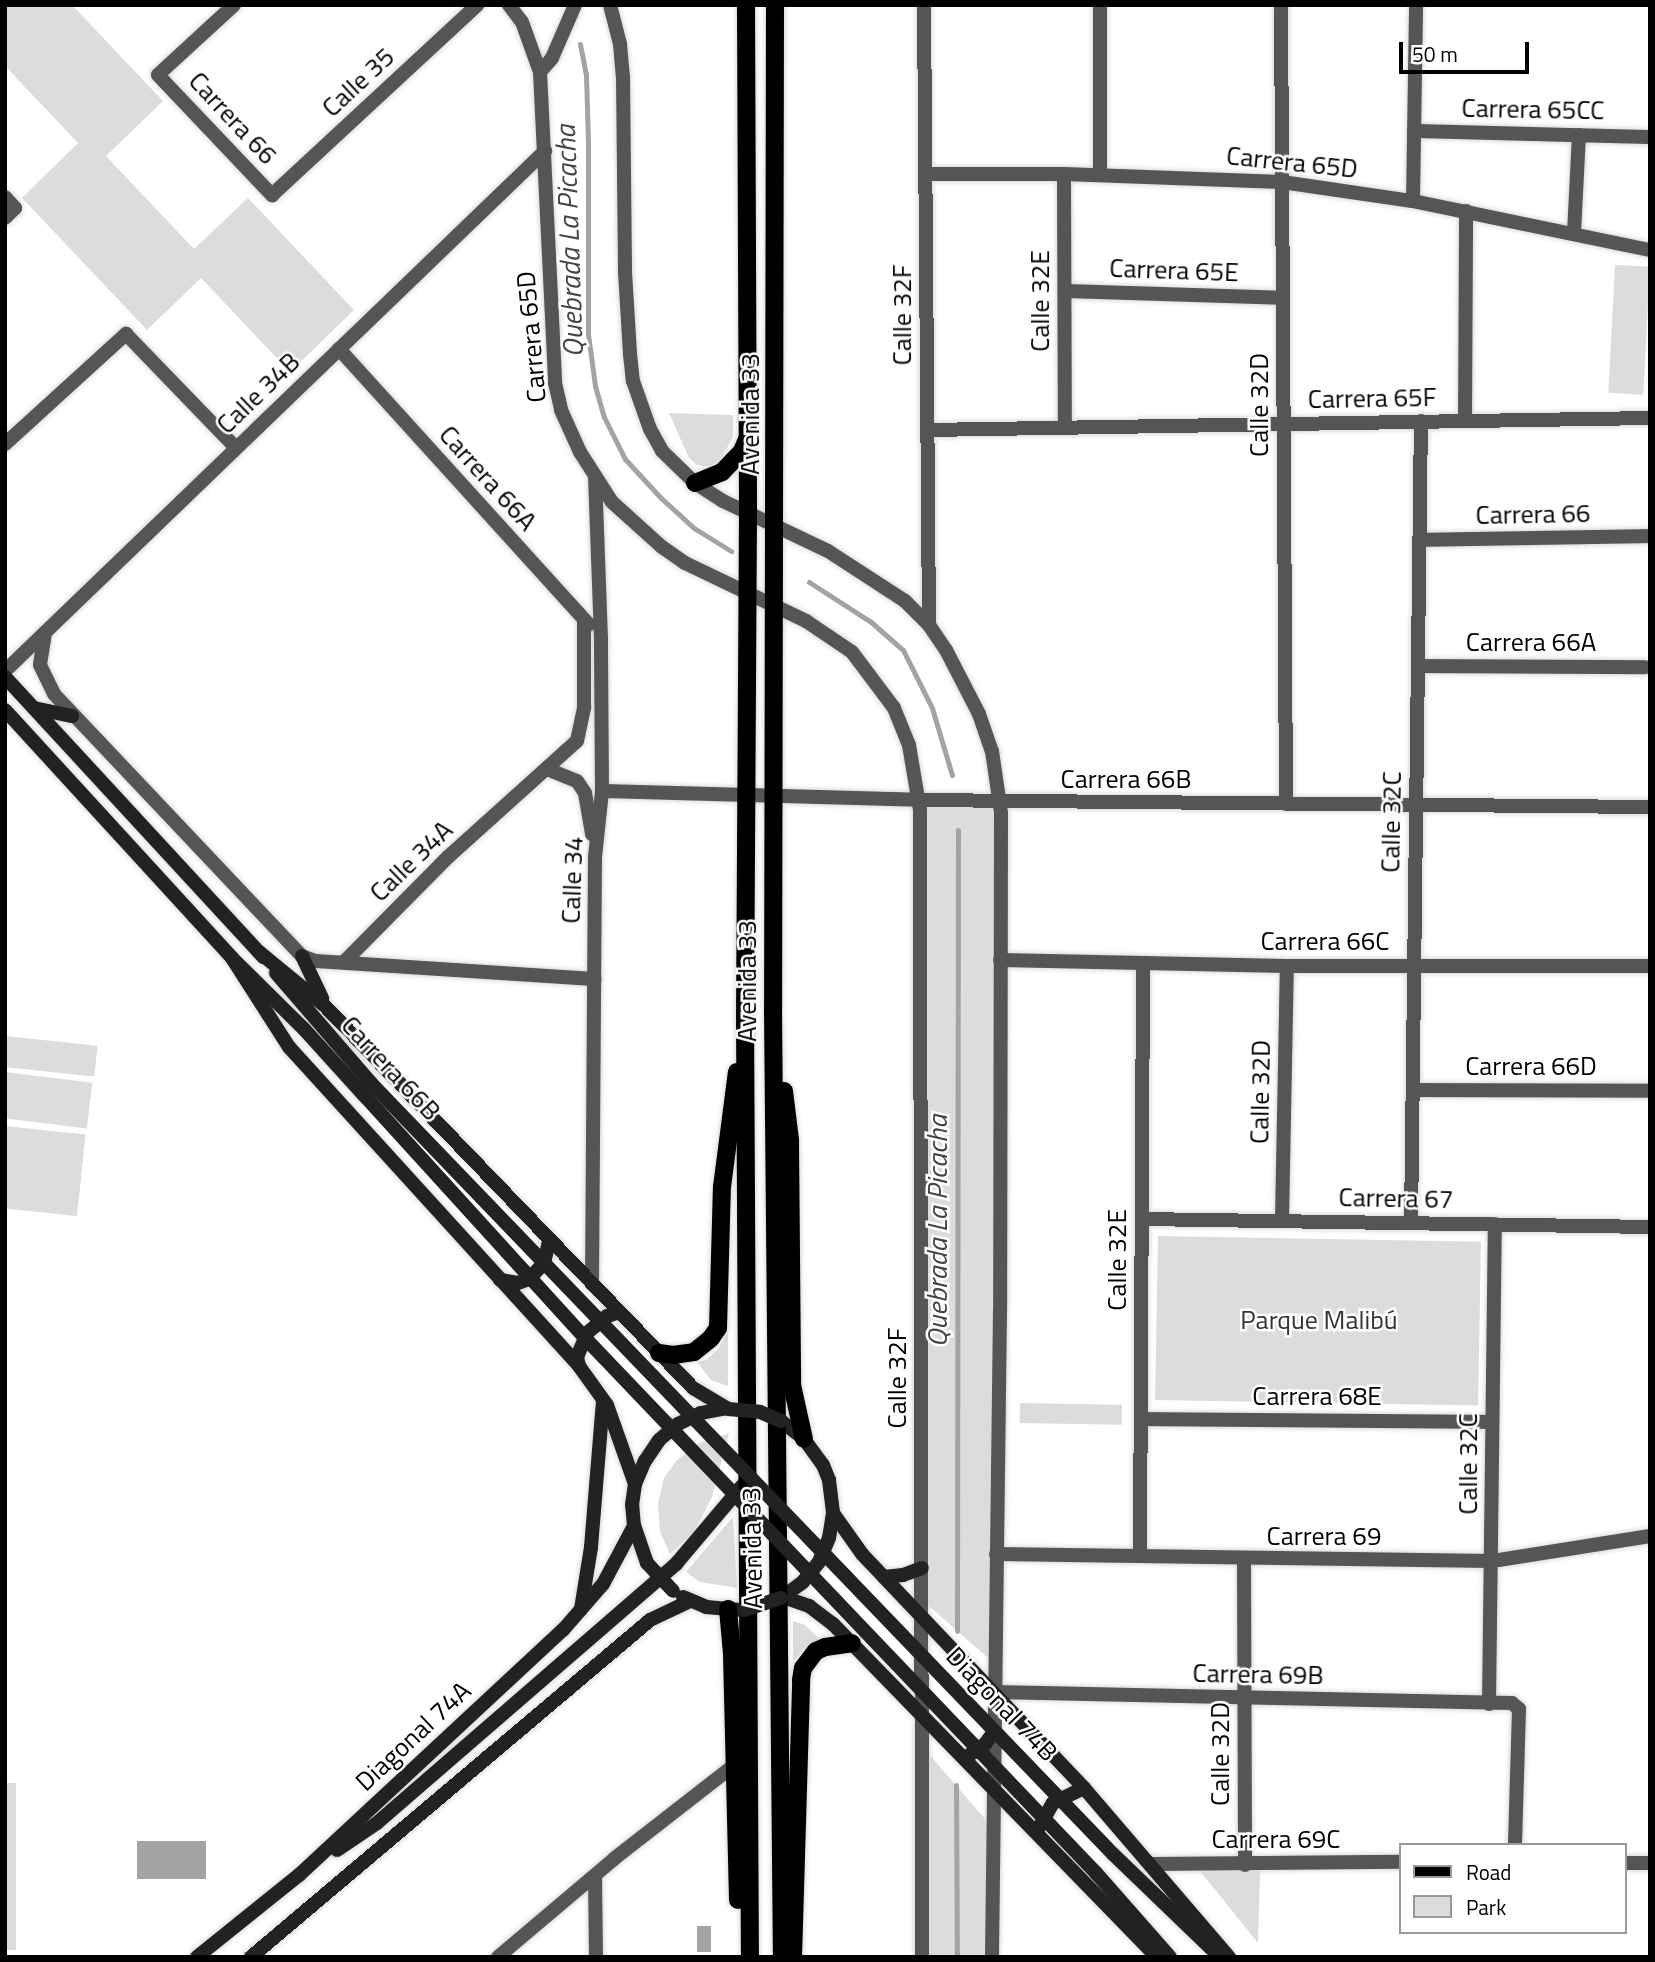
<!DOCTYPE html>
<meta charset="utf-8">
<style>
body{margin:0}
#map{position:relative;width:1655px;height:1962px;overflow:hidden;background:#fff;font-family:"Titillium Web",sans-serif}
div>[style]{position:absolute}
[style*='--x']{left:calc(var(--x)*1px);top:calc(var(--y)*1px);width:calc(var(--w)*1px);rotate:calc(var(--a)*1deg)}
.green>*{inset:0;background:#dcdcdc;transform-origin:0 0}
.water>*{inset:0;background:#a3a3a3;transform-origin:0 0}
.stream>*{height:5px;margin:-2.5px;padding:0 2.5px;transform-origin:2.5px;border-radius:2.5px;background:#a3a3a3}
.roads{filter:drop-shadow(0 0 2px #dbdbdb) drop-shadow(0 0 2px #dbdbdb)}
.minor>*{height:14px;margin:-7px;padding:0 7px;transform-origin:7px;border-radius:7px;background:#555}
.tertiary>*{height:14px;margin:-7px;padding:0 7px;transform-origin:7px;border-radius:7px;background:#555}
.secondary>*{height:14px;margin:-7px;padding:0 7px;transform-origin:7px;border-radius:7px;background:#222}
.primary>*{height:18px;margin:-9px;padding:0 9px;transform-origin:9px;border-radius:9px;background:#000}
.secondary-bridge>*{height:14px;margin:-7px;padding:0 7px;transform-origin:7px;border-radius:7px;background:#222}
span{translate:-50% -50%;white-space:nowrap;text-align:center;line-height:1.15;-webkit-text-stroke:5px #fff;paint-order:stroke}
.street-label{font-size:26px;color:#000}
.park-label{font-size:26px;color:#333}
.water-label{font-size:28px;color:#444;font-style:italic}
.frame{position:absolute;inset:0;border:7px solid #000;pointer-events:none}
.legend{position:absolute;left:1399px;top:1843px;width:228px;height:91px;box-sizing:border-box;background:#fff;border:2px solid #999;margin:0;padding:9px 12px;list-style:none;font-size:21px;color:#000}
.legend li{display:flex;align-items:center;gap:14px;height:35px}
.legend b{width:35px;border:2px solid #999}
.scale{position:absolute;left:1399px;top:42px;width:130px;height:32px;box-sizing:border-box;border:4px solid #000;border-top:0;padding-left:9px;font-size:21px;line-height:24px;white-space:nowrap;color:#000;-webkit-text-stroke:5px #fff;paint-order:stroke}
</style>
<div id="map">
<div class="green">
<i style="clip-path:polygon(5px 5px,72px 5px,163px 101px,106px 156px,194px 249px,248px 198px,354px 310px,290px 372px,201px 278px,147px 330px,22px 198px,78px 143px,5px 66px)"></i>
<i style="left:1615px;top:265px;width:35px;height:128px;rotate:3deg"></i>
<i style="clip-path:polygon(669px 413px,733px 415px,733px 437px,720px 460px,710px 467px,697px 465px,689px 458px)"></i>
<i style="clip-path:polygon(920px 800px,1000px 803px,995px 1664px,922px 1600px)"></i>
<i style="left:5px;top:1036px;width:93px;height:31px;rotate:6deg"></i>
<i style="left:5px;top:1072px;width:88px;height:46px;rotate:7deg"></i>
<i style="left:5px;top:1126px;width:81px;height:82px;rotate:6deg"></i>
<i style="left:1158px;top:1236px;width:323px;height:164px;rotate:1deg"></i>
<i style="clip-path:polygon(728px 1331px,728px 1386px,711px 1380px,697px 1362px,706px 1360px,719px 1348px)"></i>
<i style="left:1020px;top:1403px;width:102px;height:20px;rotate:1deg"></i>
<i style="clip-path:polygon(729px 1433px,712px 1497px,694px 1532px,670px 1554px,660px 1532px,658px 1503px,664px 1478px,677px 1460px,699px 1443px)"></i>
<i style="clip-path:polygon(733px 1517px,737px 1588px,700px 1582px,686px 1572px)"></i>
<i style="clip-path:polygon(793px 1621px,805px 1625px,820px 1639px,805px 1648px,793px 1662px)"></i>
<i style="clip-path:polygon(922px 1746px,992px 1827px,992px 1957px,922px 1957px)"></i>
<i style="left:5px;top:1783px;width:11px;height:167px"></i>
<i style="clip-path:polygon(1200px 1871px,1260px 1871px,1258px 1943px)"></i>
</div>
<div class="water">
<i style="left:137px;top:1841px;width:69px;height:38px"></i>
<i style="left:697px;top:1926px;width:14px;height:26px"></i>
</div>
<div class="stream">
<i style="--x:580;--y:44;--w:32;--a:79"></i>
<i style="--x:586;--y:75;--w:67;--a:88.3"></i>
<i style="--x:588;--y:142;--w:192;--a:90"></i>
<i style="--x:588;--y:334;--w:52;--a:82.3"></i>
<i style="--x:595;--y:386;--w:32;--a:74"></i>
<i style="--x:604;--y:417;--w:47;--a:63.4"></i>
<i style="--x:625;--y:459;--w:53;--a:47.3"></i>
<i style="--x:661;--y:498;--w:45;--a:42.3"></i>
<i style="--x:694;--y:528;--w:44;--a:31.9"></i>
<i style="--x:809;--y:582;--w:74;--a:32.8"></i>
<i style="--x:871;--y:622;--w:43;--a:41.2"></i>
<i style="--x:903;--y:650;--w:65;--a:63.4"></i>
<i style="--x:932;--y:708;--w:70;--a:73.4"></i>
<i style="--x:957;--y:1631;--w:801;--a:-89.93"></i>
<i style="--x:956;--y:1785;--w:172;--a:89.7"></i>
</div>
<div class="roads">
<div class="minor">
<i style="--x:234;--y:5;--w:103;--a:137.4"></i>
<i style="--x:158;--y:75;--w:166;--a:46.5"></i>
<i style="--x:272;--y:195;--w:280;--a:-42.8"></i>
<i style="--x:924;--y:5;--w:620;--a:89.54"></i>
<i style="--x:1281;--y:5;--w:799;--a:89.64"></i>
<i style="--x:540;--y:72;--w:18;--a:-49"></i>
<i style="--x:552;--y:58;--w:58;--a:-66.5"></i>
<i style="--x:1414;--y:131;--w:236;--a:1.5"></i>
<i style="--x:925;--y:174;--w:139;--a:0"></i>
<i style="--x:1064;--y:174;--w:218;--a:2.1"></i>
<i style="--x:1282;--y:182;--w:132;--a:8.3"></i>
<i style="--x:1413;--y:201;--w:242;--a:11.7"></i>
<i style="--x:1064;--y:174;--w:253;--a:89.8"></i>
<i style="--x:1100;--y:175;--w:170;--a:-90"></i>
<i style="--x:5;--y:197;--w:15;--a:48"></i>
<i style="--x:15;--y:208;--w:14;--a:135"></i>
<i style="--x:1413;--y:201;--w:196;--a:-89.1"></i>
<i style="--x:1574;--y:233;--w:98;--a:-87.1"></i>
<i style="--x:1065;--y:291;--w:217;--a:1.8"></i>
<i style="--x:339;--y:349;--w:372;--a:47.8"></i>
<i style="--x:1465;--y:421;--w:210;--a:-89.7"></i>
<i style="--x:927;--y:430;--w:723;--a:-0.95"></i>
<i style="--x:1419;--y:540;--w:229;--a:-1"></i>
<i style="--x:45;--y:633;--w:32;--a:99"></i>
<i style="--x:40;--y:665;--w:32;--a:64"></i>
<i style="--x:54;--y:694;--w:361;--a:46.6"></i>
<i style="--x:302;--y:956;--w:14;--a:21"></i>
<i style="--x:315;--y:961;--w:280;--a:3.7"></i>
<i style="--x:1418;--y:666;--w:227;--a:0.3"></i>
<i style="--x:547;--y:769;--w:32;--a:22"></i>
<i style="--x:577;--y:781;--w:14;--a:56"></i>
<i style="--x:585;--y:793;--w:42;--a:80.3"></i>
<i style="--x:602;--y:791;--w:318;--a:1.6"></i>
<i style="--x:1000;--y:960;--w:287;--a:1.2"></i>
<i style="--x:1287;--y:966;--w:363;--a:0"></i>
<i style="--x:345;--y:961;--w:146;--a:-45.3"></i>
<i style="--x:448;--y:857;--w:173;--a:-42"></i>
<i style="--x:577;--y:741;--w:35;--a:-78"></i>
<i style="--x:584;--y:707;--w:87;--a:-90"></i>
<i style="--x:1413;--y:1090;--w:237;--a:0.2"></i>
<i style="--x:1142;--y:1219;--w:508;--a:0.9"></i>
<i style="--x:1282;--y:1220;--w:254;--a:-88.9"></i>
<i style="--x:1411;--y:1223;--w:802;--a:-89.29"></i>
<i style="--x:592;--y:1284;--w:427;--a:-89.6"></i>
<i style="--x:595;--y:857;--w:66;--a:-83.9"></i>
<i style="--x:602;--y:791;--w:152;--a:-90.4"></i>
<i style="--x:601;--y:639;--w:161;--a:-92.1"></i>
<i style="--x:1141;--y:1419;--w:351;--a:0.5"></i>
<i style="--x:996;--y:1554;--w:496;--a:0.8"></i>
<i style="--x:1492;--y:1561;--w:160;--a:-9"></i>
<i style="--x:1140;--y:1556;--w:592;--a:-89.71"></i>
<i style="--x:1244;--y:1560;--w:305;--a:89.8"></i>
<i style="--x:994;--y:1692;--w:518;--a:1.22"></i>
<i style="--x:1512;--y:1703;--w:9;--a:41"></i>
<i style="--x:1519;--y:1709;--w:136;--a:91.7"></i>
<i style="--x:1489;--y:1704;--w:480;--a:-89.3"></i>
<i style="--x:1625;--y:1863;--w:25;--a:0"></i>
<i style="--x:1152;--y:1864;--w:249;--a:-0.5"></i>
<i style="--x:595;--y:1876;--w:81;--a:89.3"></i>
<i style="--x:498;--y:1957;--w:153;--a:-40.2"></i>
<i style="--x:615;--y:1858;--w:150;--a:-37.9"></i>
</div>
<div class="tertiary">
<i style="--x:509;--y:5;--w:21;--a:53"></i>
<i style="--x:522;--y:22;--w:53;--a:70.2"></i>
<i style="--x:540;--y:72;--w:311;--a:87.2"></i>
<i style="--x:555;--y:383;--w:28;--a:77"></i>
<i style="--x:561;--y:410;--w:46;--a:65.7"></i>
<i style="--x:580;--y:452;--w:59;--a:57.4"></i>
<i style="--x:612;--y:502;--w:67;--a:42"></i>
<i style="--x:662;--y:547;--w:28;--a:35"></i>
<i style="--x:685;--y:563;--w:134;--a:25.6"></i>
<i style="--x:806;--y:621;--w:55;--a:34"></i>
<i style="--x:852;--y:652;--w:70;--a:53.1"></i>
<i style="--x:894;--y:708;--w:40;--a:68"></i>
<i style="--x:909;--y:745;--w:66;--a:80.4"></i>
<i style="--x:920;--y:810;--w:1147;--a:89.9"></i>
<i style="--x:610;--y:5;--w:40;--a:75.6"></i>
<i style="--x:620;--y:44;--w:33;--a:85"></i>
<i style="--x:623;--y:77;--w:195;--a:89.4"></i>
<i style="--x:625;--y:272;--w:82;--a:86.5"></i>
<i style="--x:630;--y:354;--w:27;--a:84"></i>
<i style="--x:633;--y:381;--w:51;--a:70.5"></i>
<i style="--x:650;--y:429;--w:25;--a:61"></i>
<i style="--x:662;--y:451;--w:46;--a:44.1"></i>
<i style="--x:695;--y:483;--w:33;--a:33"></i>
<i style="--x:723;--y:501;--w:116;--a:25.5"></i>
<i style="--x:828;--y:551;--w:92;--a:33"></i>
<i style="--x:905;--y:601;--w:34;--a:45"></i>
<i style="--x:929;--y:625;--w:30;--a:56"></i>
<i style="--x:946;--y:650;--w:72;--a:62.7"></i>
<i style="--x:979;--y:714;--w:39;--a:71"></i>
<i style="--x:992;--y:751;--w:63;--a:81.7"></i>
<i style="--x:1001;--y:813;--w:497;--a:90.1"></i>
<i style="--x:1000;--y:1310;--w:647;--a:90.71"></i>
<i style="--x:5;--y:444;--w:164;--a:-42.3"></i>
<i style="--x:126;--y:334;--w:158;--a:46"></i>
<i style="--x:5;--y:671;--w:750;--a:-43.92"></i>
<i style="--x:920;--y:800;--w:730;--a:0.55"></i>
</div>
<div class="secondary">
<i style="--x:5;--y:677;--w:381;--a:47.3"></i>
<i style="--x:34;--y:708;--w:39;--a:12"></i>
<i style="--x:5;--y:710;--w:336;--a:47.5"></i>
<i style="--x:232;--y:958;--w:101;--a:44.6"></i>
<i style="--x:304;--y:1029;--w:88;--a:47.8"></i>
<i style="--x:259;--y:952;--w:85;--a:39.3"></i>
<i style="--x:325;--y:1006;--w:530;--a:46.07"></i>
<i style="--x:693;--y:1388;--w:39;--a:31"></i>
<i style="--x:302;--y:956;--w:47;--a:64.5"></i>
<i style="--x:232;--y:958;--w:106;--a:57.4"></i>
<i style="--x:289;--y:1047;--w:431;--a:47.7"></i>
<i style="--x:579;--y:1366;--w:48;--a:54.3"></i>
<i style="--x:607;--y:1405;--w:84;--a:70.5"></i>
<i style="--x:276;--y:973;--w:145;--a:49.2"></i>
<i style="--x:500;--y:1280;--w:18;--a:9"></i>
<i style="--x:518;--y:1283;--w:12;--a:-20"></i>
<i style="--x:529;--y:1279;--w:22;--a:-47"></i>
<i style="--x:544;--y:1263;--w:23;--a:-77"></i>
<i style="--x:579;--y:1366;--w:9;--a:-103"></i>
<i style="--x:577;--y:1357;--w:26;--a:-67"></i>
<i style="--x:587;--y:1333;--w:26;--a:-40"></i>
<i style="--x:607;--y:1316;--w:13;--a:-18"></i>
<i style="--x:781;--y:1421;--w:29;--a:38"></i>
<i style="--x:804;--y:1439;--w:32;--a:54"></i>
<i style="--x:823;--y:1465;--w:16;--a:68"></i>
<i style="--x:829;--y:1480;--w:33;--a:83"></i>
<i style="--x:833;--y:1513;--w:25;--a:99"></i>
<i style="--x:829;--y:1538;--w:26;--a:113"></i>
<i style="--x:819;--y:1562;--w:26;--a:129"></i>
<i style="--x:803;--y:1582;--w:27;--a:144"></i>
<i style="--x:833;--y:1513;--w:50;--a:54.7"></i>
<i style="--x:862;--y:1554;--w:323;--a:46.5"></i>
<i style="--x:1084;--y:1788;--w:223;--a:49.4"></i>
<i style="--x:647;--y:1563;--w:39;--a:-109"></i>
<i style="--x:634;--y:1526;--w:21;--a:-95"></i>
<i style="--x:632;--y:1505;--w:21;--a:-82"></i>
<i style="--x:635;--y:1484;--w:25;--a:-67"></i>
<i style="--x:645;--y:1461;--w:25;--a:-56"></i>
<i style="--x:659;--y:1440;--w:25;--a:-40"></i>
<i style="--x:678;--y:1424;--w:25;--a:-26"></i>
<i style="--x:701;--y:1413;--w:26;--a:-11"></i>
<i style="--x:884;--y:1577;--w:19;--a:-6"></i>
<i style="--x:903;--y:1575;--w:20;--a:-20"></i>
<i style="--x:683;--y:1597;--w:25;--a:23"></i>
<i style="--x:706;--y:1607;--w:32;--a:5"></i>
<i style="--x:783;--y:1597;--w:28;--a:19"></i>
<i style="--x:809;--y:1606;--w:30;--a:37"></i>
<i style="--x:833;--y:1624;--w:465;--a:45.8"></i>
<i style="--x:581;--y:1609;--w:63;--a:-80.8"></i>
<i style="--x:591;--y:1547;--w:147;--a:-85.3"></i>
<i style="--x:968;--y:1756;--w:21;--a:-35"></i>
<i style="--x:985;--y:1744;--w:15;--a:-53"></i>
<i style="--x:1040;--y:1826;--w:26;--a:-61"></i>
<i style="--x:1053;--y:1803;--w:34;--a:-26"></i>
<i style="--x:337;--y:1850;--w:48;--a:-34"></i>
<i style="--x:377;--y:1823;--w:396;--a:-40.9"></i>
<i style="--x:676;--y:1564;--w:102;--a:-49.8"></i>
<i style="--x:1113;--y:1854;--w:143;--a:43.9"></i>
<i style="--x:1096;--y:1873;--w:112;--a:48.6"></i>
<i style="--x:197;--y:1957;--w:131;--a:-38.8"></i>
<i style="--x:299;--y:1875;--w:360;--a:-42.9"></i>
<i style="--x:563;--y:1630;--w:61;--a:-49"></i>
<i style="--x:603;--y:1584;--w:66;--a:-61.9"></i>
<i style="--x:251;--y:1957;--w:522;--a:-40.18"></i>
<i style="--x:650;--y:1620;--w:44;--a:-25.4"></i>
</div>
<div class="primary">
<i style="--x:746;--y:5;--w:508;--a:89.77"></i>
<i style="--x:748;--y:513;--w:500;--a:90.34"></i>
<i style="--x:745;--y:1013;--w:944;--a:89.7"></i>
<i style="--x:775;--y:5;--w:1005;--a:90.11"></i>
<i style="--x:773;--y:1010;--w:947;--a:89.46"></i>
<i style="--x:695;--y:483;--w:29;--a:-22"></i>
<i style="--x:722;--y:472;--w:29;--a:-46"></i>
<i style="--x:742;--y:451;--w:15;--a:-67"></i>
<i style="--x:784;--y:1091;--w:49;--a:83"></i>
<i style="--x:790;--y:1140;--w:245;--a:89.5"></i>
<i style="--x:792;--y:1385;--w:55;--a:77.5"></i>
<i style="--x:659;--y:1353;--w:14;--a:8"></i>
<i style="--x:673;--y:1355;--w:21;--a:-8"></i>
<i style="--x:694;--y:1352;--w:22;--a:-39"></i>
<i style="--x:711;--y:1338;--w:12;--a:-55"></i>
<i style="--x:718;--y:1328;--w:141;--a:-88.4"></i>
<i style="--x:722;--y:1187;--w:116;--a:-82.6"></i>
<i style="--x:728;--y:1609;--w:45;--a:84.9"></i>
<i style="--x:732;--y:1654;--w:246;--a:88.6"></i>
<i style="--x:793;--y:1957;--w:277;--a:-88.3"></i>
<i style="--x:801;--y:1680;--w:12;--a:-81"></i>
<i style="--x:803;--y:1668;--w:21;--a:-53"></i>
<i style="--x:816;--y:1651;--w:10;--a:-24"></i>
<i style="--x:825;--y:1647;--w:27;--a:-8"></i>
</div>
</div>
<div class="secondary-bridge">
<i style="--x:371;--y:1083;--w:1070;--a:46.1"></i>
<i style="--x:363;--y:1094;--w:330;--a:47.7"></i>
<i style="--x:585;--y:1338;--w:740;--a:46.31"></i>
<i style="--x:728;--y:1409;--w:32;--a:5"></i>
<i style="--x:760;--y:1412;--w:23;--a:23"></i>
<i style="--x:647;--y:1563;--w:38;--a:47"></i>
<i style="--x:744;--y:1610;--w:39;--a:-18"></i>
</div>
<div class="street-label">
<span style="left:358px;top:82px;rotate:-43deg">Calle 35</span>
<span style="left:1533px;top:109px;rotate:1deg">Carrera 65CC</span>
<span style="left:233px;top:118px;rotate:47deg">Carrera 66</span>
<span style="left:1292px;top:162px;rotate:6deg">Carrera 65D</span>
<span style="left:1174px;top:270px;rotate:2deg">Carrera 65E</span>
<span style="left:1040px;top:301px;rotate:-90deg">Calle 32E</span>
<span style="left:902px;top:315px;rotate:-90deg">Calle 32F</span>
<span style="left:531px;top:337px;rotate:-95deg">Carrera 65D</span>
<span style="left:258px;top:393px;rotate:-44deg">Calle 34B</span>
<span style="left:1372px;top:398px;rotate:-1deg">Carrera 65F</span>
<span style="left:1259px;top:405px;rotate:-90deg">Calle 32D</span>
<span style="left:750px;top:414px;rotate:-90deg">Avenida 33</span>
<span style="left:488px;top:478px;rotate:48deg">Carrera 66A</span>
<span style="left:1533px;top:514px;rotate:-1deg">Carrera 66</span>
<span style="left:1531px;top:642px">Carrera 66A</span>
<span style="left:1126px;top:779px">Carrera 66B</span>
<span style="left:1391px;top:822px;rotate:-89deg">Calle 32C</span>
<span style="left:411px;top:861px;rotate:-44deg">Calle 34A</span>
<span style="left:572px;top:880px;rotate:-88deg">Calle 34</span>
<span style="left:1325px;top:941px">Carrera 66C</span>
<span style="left:747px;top:981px;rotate:-90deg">Avenida 33</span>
<span style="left:1531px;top:1066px">Carrera 66D</span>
<span style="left:391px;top:1068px;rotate:47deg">Carrera 66B</span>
<span style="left:1260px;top:1092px;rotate:-89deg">Calle 32D</span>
<span style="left:1396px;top:1198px;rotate:1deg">Carrera 67</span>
<span style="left:1117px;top:1260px;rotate:-90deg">Calle 32E</span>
<span style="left:897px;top:1378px;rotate:-90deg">Calle 32F</span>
<span style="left:1317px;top:1396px">Carrera 68E</span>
<span style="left:1468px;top:1464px;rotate:-90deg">Calle 32C</span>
<span style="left:1324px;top:1536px">Carrera 69</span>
<span style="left:752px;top:1548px;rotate:-91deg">Avenida 33</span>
<span style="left:1258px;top:1674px;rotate:1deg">Carrera 69B</span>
<span style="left:1002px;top:1704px;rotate:46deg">Diagonal 74B</span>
<span style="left:413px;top:1736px;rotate:-43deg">Diagonal 74A</span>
<span style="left:1220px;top:1754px;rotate:-90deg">Calle 32D</span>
<span style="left:1276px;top:1839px">Carrera 69C</span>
</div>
<div class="park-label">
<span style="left:1319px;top:1320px">Parque Malibú</span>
</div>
<div class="water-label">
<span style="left:569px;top:241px;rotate:-92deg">Quebrada La Picacha</span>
<span style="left:937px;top:1231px;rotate:-90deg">Quebrada La Picacha</span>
</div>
<div class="frame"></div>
<ul class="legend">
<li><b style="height:9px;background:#000"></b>Road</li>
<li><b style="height:19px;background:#dcdcdc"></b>Park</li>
</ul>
<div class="scale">50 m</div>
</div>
